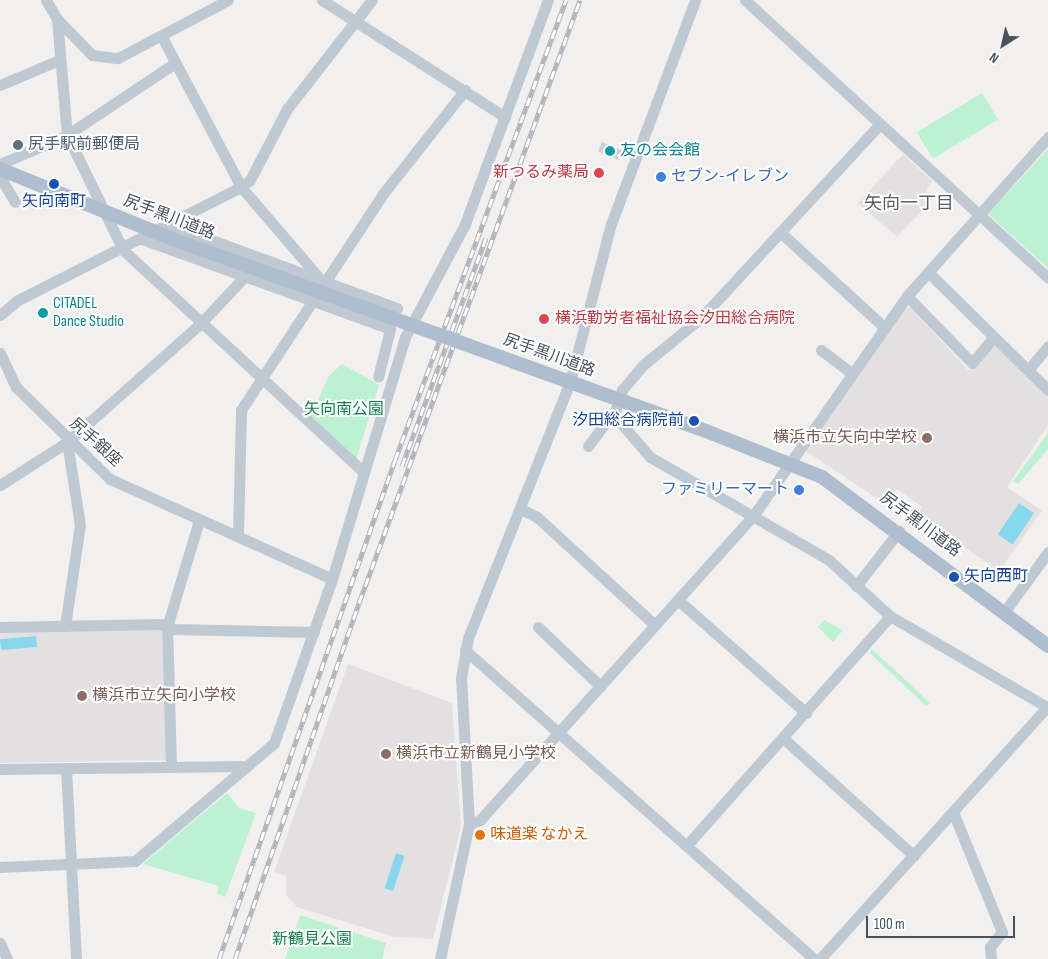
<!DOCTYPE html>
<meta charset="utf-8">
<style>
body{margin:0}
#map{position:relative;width:1048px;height:959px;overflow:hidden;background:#f2efef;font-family:"Sofia Sans Condensed","Noto Sans JP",sans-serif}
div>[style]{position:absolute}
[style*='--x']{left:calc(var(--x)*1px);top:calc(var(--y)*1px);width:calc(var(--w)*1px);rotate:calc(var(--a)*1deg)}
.education>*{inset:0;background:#e3e0e1}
.green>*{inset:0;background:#bcf1d1;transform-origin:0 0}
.water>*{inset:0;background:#87d7ef;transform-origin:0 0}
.building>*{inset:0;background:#cbced4;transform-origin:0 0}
.minor>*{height:11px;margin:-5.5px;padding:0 5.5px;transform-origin:5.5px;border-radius:5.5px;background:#bfc9d2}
.major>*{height:14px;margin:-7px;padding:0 7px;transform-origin:7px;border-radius:7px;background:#aebecf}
.rail>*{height:5px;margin-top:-2.5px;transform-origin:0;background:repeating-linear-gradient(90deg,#fff 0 9px,#b1b4ba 0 18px);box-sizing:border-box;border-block:1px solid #b1b4ba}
.major-bridge>*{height:14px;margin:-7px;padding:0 7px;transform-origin:7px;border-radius:7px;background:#aebecf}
.dots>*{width:14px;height:14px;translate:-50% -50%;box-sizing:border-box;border:2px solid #fff;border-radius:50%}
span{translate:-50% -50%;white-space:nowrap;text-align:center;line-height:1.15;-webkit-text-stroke:4px #fff;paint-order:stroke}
.service-label{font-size:16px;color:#4e5e75}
.left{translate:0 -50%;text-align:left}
.culture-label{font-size:16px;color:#0d838f}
.health-label{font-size:16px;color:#be3a42}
.right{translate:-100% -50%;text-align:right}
.shop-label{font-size:16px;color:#366cbe}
.transit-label{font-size:16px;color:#164399}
.street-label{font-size:16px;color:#46525d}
.park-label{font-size:16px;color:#13824d}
.education-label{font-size:16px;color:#785e54}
.food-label{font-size:16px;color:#c56008}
.neighbourhood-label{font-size:18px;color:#5b5f64}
.north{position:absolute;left:978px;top:20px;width:50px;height:50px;-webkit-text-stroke:4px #fff;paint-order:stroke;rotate:215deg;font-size:14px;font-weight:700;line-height:20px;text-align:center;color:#46525d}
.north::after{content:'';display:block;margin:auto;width:18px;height:22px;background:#46525d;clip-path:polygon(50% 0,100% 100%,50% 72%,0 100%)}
.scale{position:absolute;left:866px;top:916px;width:149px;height:22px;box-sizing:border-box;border:2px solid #46525d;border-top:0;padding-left:6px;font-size:15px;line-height:18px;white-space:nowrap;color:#46525d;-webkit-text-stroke:4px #fff;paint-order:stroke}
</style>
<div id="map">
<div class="education">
<i style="clip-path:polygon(903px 154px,932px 181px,926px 190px,934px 198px,897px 237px,858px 203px)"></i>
<i style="clip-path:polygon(911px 308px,968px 370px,995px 343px,1048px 395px,1048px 425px,1007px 487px,1042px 511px,999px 571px,917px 515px,922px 507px,897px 489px,885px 504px,806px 451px,904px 309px)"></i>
<i style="clip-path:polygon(159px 628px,163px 632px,167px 760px,0 763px,0 629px)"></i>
<i style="clip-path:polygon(348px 664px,452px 703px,461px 827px,433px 939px,394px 937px,297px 907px,286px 895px,286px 876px,274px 872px)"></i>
</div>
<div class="green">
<i style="left:982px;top:93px;width:31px;height:76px;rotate:59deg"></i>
<i style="clip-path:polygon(1048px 149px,1048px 268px,988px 214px)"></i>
<i style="clip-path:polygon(342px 364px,379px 385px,356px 460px,309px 419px,329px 376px)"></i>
<i style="clip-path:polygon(1048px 433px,1048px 449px,1018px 484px,1013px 481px)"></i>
<i style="clip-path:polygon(824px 620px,843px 630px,833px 642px,818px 627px)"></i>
<i style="clip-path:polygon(872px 649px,930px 703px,926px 706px,870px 653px)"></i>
<i style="clip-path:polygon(227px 793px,239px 808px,256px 813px,225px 897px,217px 894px,219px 886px,143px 864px)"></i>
<i style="clip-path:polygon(300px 915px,386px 943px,382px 959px,285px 959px)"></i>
</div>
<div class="water">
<i style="left:1019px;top:503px;width:18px;height:38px;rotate:34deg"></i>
<i style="left:36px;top:636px;width:11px;height:36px;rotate:85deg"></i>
<i style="left:396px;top:853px;width:9px;height:37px;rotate:18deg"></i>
</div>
<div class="building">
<i style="left:602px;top:142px;width:21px;height:10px;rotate:23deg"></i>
</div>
<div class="minor">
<i style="--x:46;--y:0;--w:22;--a:60"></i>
<i style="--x:57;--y:19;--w:116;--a:85.1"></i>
<i style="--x:67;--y:135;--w:128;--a:64"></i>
<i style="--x:123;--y:250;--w:328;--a:42.7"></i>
<i style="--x:322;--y:0;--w:217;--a:32.6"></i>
<i style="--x:745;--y:0;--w:411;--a:42.5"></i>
<i style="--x:57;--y:19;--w:50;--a:45.8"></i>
<i style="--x:92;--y:55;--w:26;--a:7"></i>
<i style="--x:118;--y:58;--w:124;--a:-27.8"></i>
<i style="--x:162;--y:37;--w:170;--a:62.2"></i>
<i style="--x:241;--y:187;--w:121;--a:49.3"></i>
<i style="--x:0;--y:85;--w:64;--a:-23"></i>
<i style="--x:880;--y:124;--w:261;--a:132.7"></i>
<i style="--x:703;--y:316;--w:77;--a:140.8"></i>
<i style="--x:643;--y:365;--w:33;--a:130"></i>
<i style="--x:622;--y:390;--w:26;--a:108"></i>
<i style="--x:614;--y:415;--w:55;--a:49.4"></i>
<i style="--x:650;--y:457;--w:207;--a:29.9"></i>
<i style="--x:829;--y:560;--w:83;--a:42.6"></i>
<i style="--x:890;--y:616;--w:181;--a:30.1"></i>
<i style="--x:0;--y:164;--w:73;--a:-23.4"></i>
<i style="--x:67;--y:135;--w:130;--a:-33.7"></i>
<i style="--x:0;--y:177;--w:29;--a:59"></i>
<i style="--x:171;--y:225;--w:241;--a:20.2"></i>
<i style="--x:780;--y:232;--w:141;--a:42.4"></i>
<i style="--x:142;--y:239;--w:264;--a:19.9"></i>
<i style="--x:390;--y:329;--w:49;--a:104"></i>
<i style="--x:928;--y:272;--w:168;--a:44.5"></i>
<i style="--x:907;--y:296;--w:93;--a:45.9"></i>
<i style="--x:972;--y:363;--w:34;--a:-50"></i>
<i style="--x:0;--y:315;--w:23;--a:-40"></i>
<i style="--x:18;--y:300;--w:250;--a:-26.9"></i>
<i style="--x:241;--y:187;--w:11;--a:-38"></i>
<i style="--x:250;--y:180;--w:80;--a:-62.5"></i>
<i style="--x:287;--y:109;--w:138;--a:-52.1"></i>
<i style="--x:821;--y:350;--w:38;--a:37"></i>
<i style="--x:0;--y:353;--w:38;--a:65"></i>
<i style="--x:16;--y:387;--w:132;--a:44.4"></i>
<i style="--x:110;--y:479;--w:243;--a:24.2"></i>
<i style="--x:1028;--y:370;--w:31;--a:-50"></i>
<i style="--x:588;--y:446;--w:31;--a:-53"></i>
<i style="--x:607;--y:421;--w:9;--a:-6"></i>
<i style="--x:0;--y:485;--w:80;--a:-32.7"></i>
<i style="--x:67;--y:442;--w:178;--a:-41.6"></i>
<i style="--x:200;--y:324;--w:89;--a:-46.8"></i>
<i style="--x:521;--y:509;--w:18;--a:27"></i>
<i style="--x:537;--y:517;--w:160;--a:42.5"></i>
<i style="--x:238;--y:534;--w:124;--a:-88.6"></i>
<i style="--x:241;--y:410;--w:257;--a:-56.7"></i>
<i style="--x:382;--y:195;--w:134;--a:-51.7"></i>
<i style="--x:856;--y:586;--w:70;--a:-52"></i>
<i style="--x:678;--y:600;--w:171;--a:41.4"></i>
<i style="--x:1005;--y:611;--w:73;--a:-53.9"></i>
<i style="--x:65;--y:626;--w:102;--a:-81.6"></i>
<i style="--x:80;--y:525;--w:84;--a:-98.9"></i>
<i style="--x:0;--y:627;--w:161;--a:-1.1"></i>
<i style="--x:161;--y:624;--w:11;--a:27"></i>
<i style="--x:171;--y:629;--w:143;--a:1.2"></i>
<i style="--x:538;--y:627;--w:86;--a:43.6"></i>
<i style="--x:465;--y:650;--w:466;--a:41.5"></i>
<i style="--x:783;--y:738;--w:176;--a:42"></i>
<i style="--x:171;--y:766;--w:139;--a:-91.6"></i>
<i style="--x:167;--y:627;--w:112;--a:-73.3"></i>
<i style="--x:66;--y:768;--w:191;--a:87"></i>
<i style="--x:0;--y:769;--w:247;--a:-0.7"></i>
<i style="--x:953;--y:812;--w:130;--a:67.8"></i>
<i style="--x:1002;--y:932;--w:19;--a:129"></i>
<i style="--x:990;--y:947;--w:12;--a:85"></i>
<i style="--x:469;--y:824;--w:12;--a:-20"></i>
<i style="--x:480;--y:820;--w:409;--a:-48.1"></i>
<i style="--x:753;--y:516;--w:269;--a:-55"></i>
<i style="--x:907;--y:296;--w:213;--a:-48.4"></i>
<i style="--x:687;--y:845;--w:306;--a:-48.4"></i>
<i style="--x:0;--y:867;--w:135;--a:-2.5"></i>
<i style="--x:135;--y:861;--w:182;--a:-40.3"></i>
<i style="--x:274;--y:743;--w:174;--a:-70.5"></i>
<i style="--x:332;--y:579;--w:253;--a:-73.2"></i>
<i style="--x:405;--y:337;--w:128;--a:-62"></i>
<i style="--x:465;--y:224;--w:239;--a:-69.7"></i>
<i style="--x:0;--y:943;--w:17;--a:66"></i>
<i style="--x:440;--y:959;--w:138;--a:-77.9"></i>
<i style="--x:469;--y:824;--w:146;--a:-93.1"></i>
<i style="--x:461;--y:678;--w:41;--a:-80.1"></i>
<i style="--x:468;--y:638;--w:276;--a:-68.3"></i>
<i style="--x:570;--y:382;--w:163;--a:-75.5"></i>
<i style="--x:611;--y:224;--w:239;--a:-69.4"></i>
<i style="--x:820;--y:959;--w:341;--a:-48"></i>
</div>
<div class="major">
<i style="--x:0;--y:169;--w:183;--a:22.1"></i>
<i style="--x:706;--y:431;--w:125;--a:21.6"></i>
<i style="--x:822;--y:477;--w:282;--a:36.8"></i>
</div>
<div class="rail">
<i style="--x:402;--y:466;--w:243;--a:-69.8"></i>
<i style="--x:219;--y:959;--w:529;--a:-70.57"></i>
<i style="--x:395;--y:460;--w:491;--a:-69.6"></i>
<i style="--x:235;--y:959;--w:377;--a:-70.8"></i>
<i style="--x:359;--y:603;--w:642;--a:-69.87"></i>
</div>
<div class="major-bridge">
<i style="--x:170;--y:238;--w:570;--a:19.8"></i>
</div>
<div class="dots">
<i style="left:18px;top:145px;background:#5c6f8a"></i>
<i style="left:610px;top:151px;background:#0f9aa8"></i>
<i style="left:599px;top:173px;background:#e0444e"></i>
<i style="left:661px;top:177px;background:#3f7fe0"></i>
<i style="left:54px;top:184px;background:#1a4fb4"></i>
<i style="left:43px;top:313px;background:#0f9aa8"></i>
<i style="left:544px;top:319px;background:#e0444e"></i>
<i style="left:694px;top:421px;background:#1a4fb4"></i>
<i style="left:927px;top:438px;background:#8d6e63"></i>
<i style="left:799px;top:490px;background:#3f7fe0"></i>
<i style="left:954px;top:577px;background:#1a4fb4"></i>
<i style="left:82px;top:696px;background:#8d6e63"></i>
<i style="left:386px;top:754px;background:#8d6e63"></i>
<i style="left:480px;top:835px;background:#e8710a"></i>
</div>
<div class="service-label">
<span class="left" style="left:28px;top:145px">尻手駅前郵便局</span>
</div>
<div class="culture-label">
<span class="left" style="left:620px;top:151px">友の会会館</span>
<span class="left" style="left:53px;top:313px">CITADEL<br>Dance Studio</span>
</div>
<div class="health-label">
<span class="right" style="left:589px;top:173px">新つるみ薬局</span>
<span class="left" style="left:555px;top:319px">横浜勤労者福祉協会汐田総合病院</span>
</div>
<div class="shop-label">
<span class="left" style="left:671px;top:177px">セブン-イレブン</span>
<span class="right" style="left:789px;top:490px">ファミリーマート</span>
</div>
<div class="transit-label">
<span style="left:54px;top:202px">矢向南町</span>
<span class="right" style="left:684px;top:421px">汐田総合病院前</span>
<span class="left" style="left:964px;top:577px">矢向西町</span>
</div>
<div class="street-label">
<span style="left:169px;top:218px;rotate:21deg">尻手黒川道路</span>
<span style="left:549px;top:356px;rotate:20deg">尻手黒川道路</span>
<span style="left:95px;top:443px;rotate:42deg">尻手銀座</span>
<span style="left:920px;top:525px;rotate:37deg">尻手黒川道路</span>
</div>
<div class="park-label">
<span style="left:344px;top:410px">矢向南公園</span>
<span style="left:312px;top:940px">新鶴見公園</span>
</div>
<div class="education-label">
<span class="right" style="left:917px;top:438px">横浜市立矢向中学校</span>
<span class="left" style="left:92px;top:696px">横浜市立矢向小学校</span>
<span class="left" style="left:396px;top:754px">横浜市立新鶴見小学校</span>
</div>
<div class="food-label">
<span class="left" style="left:490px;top:835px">味道楽 なかえ</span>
</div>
<div class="neighbourhood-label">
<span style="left:909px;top:204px">矢向一丁目</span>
</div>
<div class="north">N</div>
<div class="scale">100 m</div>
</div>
